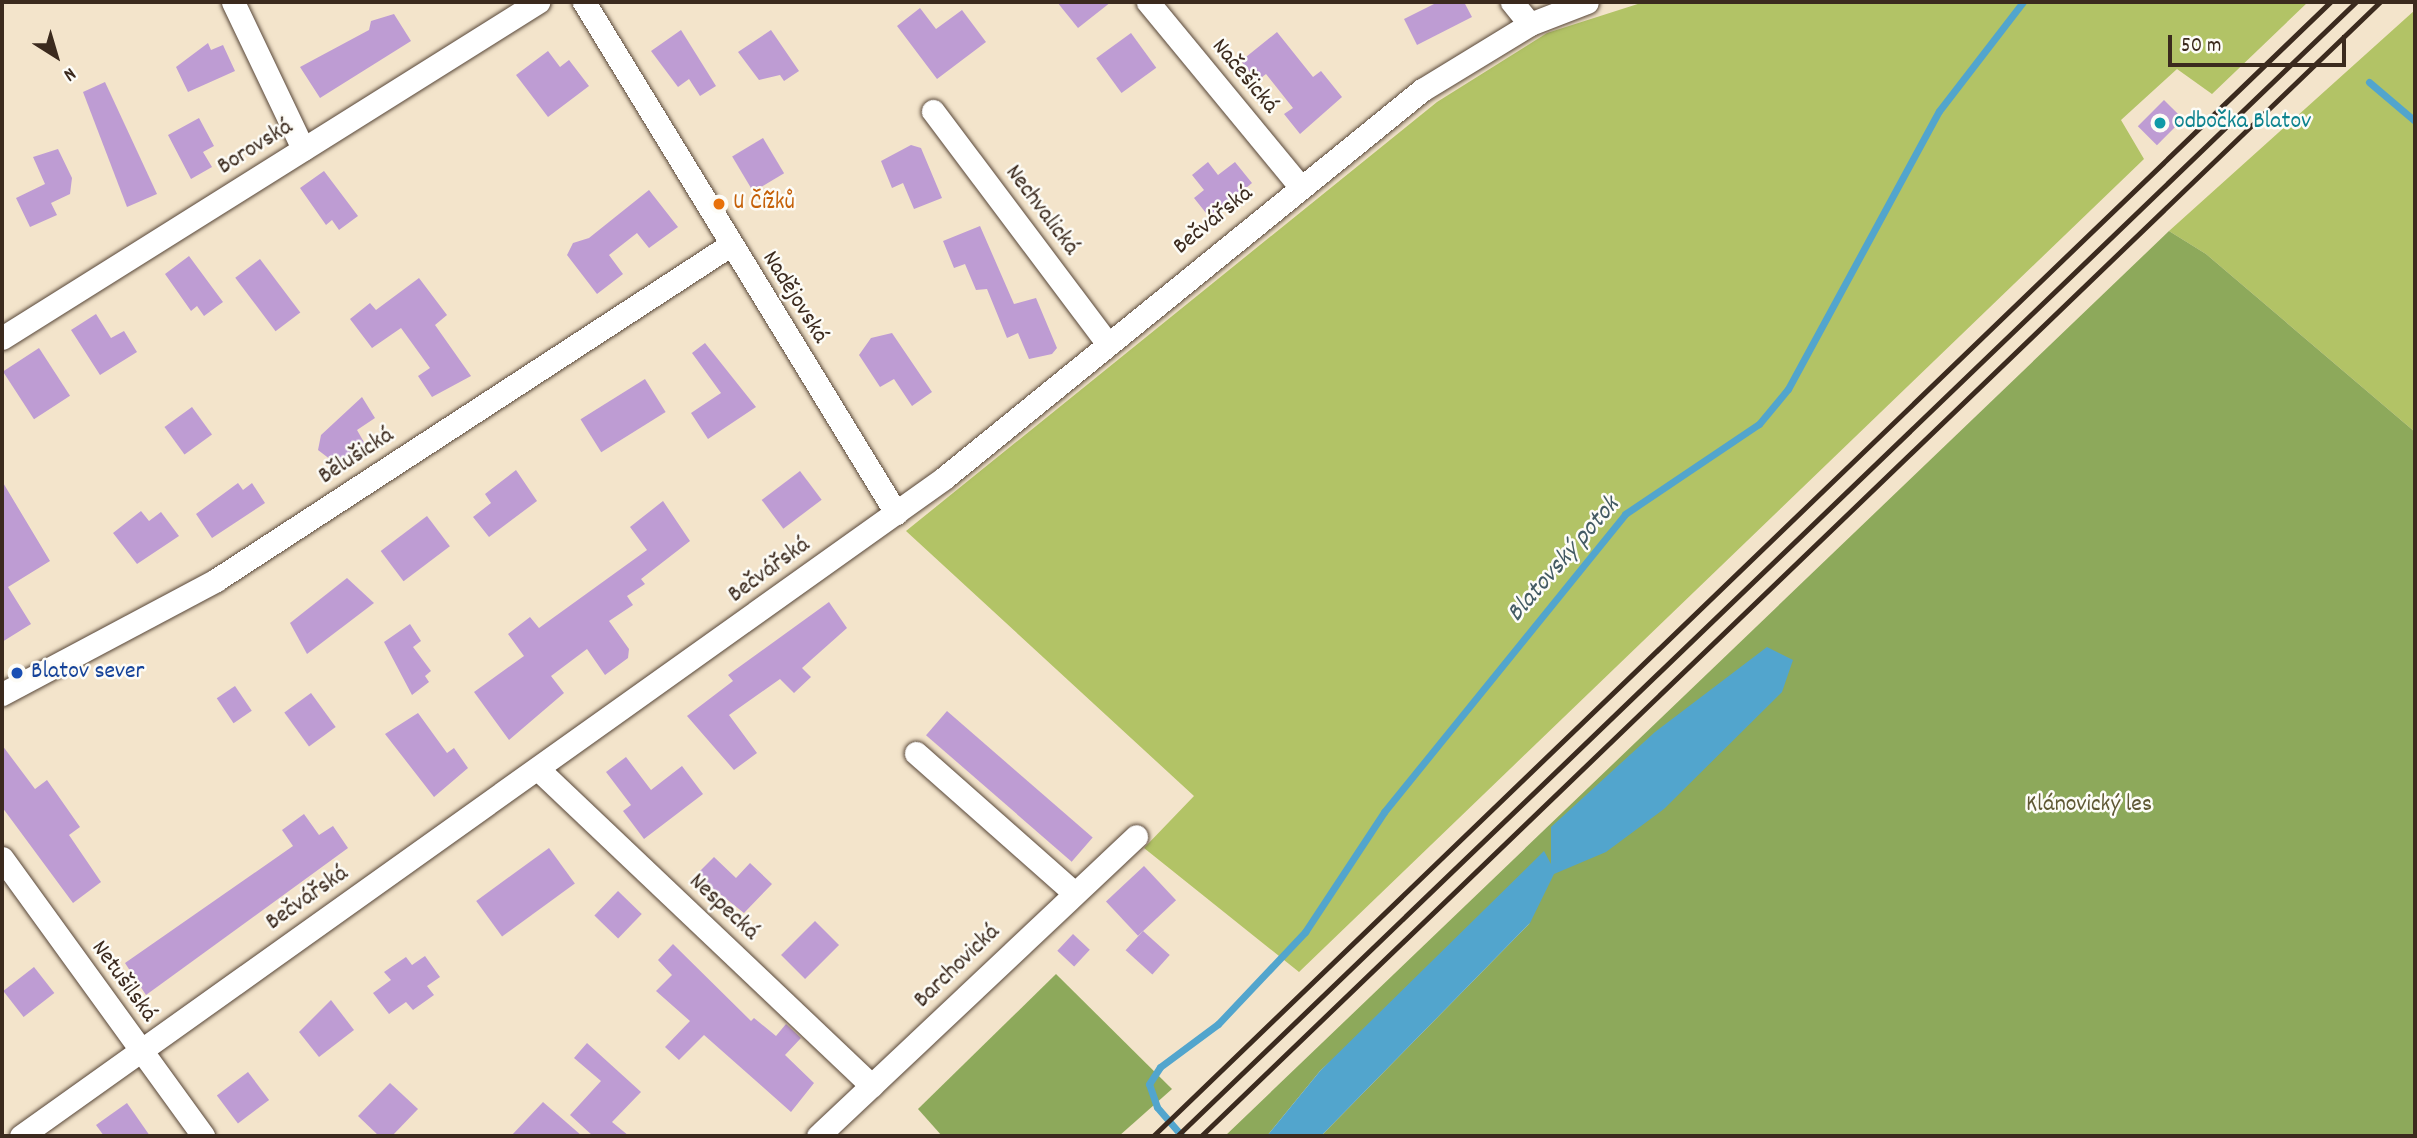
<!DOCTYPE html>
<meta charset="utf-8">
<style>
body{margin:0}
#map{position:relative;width:2417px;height:1138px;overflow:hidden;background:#f3e4cb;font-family:Dekko,sans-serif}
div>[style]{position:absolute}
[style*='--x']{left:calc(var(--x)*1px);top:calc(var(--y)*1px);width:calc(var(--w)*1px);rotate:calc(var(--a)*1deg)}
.green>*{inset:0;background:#b2c366}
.forest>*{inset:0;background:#8da95b}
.water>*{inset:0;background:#52a5cd}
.stream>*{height:7px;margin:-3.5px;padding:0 3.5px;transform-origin:3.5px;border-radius:3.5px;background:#52a5cd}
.building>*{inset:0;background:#be9cd3;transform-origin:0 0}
.roads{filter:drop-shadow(0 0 2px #574638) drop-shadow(0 0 2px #574638)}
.minor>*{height:23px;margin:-11.5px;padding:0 11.5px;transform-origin:11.5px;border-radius:11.5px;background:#fff}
.rail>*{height:5px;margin:-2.5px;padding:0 2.5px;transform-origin:2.5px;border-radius:2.5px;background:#3b2a1e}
.dots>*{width:19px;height:19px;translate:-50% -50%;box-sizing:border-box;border:4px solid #fdfcf7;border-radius:50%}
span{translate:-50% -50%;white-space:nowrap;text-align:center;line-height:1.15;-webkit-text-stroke:5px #fdfcf7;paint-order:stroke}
.street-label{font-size:24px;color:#3b2a1e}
.culture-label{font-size:24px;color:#0d838f}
.left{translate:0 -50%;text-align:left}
.food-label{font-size:24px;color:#c56008}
.transit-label{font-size:24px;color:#164399}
.park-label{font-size:24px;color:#5f5834}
.water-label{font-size:26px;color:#445b64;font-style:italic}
.frame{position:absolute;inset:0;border:4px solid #3b2a1e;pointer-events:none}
.north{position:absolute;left:21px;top:21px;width:70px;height:70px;-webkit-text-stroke:5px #fdfcf7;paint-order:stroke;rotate:143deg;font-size:19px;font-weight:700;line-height:28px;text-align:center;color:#3b2a1e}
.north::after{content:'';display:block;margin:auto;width:24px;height:32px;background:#3b2a1e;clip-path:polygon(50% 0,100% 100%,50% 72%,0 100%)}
.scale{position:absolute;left:2168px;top:35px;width:178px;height:32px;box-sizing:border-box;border:4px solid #3b2a1e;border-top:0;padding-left:9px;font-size:21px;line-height:24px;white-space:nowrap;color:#3b2a1e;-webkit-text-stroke:5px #fdfcf7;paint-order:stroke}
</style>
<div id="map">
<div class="green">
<i style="clip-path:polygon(1644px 2px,2308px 2px,2212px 94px,2177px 69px,2121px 120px,2144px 159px,1299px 972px,1144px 848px,1194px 796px,906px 531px,1437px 102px,1547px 33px)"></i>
<i style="clip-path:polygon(2415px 10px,2415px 432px,2206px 254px,2169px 231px)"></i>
</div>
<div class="forest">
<i style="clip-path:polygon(2169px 231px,2206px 254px,2415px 432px,2415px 1136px,1321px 1136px,1530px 923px,1363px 1031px,1320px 1071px,1267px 1136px,1225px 1136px)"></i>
<i style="clip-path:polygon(1056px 974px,1172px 1089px,1119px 1136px,942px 1136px,918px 1109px)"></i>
</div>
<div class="water">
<i style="clip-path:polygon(1767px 647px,1793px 660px,1782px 692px,1664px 809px,1606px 852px,1554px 874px,1530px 923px,1321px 1136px,1267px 1136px,1320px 1071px,1544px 851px,1551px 864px,1551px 827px,1655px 732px)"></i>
</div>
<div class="stream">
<i style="--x:2369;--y:82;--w:60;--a:40.3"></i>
<i style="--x:1182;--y:1136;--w:38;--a:-131"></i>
<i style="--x:1157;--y:1107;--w:24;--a:-109"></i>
<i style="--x:1149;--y:1084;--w:20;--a:-57"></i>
<i style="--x:1160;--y:1067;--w:72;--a:-36.6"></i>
<i style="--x:1218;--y:1024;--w:127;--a:-46.6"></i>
<i style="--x:1305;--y:932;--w:144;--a:-56.6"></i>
<i style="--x:1384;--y:812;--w:383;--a:-51"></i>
<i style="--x:1625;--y:514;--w:161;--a:-33.9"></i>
<i style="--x:1759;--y:424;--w:45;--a:-50.4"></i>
<i style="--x:1788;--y:389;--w:316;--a:-61.5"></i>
<i style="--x:1939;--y:111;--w:138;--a:-52.4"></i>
</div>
<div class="building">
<i style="clip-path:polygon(1057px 2px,1111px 2px,1078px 28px)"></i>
<i style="clip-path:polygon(1438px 2px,1464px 2px,1472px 17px,1417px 45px,1404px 19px)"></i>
<i style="clip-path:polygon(920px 8px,936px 29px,962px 10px,986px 42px,937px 79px,897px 26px)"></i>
<i style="clip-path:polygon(394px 14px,411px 41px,320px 98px,300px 67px,369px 30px,371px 21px)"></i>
<i style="clip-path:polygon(681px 30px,716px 86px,700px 96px,689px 79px,678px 87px,651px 51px)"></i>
<i style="clip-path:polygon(771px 30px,799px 71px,784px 81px,780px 75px,759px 80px,738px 52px)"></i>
<i style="clip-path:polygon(1277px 32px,1313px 77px,1321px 71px,1342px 97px,1300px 134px,1284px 114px,1293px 108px,1266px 74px,1257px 81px,1241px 61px)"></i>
<i style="left:1131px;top:33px;width:43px;height:43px;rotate:54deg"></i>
<i style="clip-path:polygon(208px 43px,211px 50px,223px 45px,235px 71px,188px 92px,176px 67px)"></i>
<i style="clip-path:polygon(548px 51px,560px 67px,569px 60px,589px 86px,548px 117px,516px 75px)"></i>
<i style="clip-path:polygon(105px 82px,157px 194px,127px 207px,83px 92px)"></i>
<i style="left:2164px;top:100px;width:27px;height:37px;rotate:45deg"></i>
<i style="clip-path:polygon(199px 118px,214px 146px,203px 152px,212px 167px,191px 179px,168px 135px)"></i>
<i style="left:763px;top:138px;width:41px;height:36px;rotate:59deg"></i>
<i style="clip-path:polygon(911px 145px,921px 148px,942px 198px,914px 209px,903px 183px,892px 188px,881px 161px)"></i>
<i style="clip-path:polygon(58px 149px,72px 178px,70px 194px,51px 203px,57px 215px,30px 227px,16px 198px,45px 184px,33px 157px)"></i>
<i style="clip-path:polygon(1208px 162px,1218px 175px,1235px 162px,1252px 183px,1210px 218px,1194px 198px,1204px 190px,1192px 175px)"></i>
<i style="clip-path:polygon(324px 171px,358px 216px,339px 230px,332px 220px,326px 225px,300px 188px)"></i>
<i style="clip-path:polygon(649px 190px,678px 227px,649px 248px,637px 233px,609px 255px,623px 274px,597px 294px,567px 255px,573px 243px,589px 238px)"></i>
<i style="clip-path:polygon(980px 226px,1014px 304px,1036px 298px,1057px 348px,1052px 354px,1029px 359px,1018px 333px,1007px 338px,987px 289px,976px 290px,965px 264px,954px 268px,943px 241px)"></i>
<i style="clip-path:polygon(189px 256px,223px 302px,204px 316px,197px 306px,191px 311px,165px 274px)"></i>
<i style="left:260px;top:259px;width:67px;height:31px;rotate:53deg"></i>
<i style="clip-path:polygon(419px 278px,447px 315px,435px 325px,471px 376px,432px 397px,418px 376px,430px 368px,401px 328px,372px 348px,350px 319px,370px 303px,376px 310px)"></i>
<i style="clip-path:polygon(96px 314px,111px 338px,124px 331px,137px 352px,100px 375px,71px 330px)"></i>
<i style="clip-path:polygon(892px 333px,932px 392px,912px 406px,894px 379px,880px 387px,859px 355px,871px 338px)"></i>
<i style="clip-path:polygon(705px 343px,756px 407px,708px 439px,691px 413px,721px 393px,692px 353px)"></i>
<i style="left:39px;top:348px;width:57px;height:43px;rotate:57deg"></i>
<i style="left:645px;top:379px;width:39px;height:76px;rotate:58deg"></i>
<i style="clip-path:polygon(362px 397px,375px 418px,357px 430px,365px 444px,335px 463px,318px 450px,321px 435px)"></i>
<i style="left:192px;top:407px;width:34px;height:34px;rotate:54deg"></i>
<i style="clip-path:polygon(516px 470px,537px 501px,489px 537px,473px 517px,491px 503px,485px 494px)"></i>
<i style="left:800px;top:471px;width:36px;height:48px;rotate:53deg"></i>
<i style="clip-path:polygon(2px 481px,50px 561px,8px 587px,31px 624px,2px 642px)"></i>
<i style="clip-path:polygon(238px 483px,243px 490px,252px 483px,265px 503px,212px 538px,196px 514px)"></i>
<i style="clip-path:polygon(663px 501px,690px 541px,641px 579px,645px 584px,627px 596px,633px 605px,609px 621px,629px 649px,628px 658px,605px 675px,587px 649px,551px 676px,564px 693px,509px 740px,474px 692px,524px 656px,508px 634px,530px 617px,539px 628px,647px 550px,630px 527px)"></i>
<i style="clip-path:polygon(141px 511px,149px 521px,161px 512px,179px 536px,137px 564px,113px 533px)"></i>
<i style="left:427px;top:516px;width:38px;height:58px;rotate:53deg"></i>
<i style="clip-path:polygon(347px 578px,374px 603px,307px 654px,290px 623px)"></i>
<i style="clip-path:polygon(829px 602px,847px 628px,802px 668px,811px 677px,794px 693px,780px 679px,729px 715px,757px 753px,734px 770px,687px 716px,733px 681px,728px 675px)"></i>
<i style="clip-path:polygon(410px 624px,421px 641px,413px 647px,431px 671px,425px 676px,429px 682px,412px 695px,384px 642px)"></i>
<i style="left:235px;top:686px;width:30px;height:22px;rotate:56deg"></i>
<i style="left:311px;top:693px;width:42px;height:33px;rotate:54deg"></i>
<i style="left:947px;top:711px;width:193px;height:32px;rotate:41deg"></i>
<i style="clip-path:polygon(418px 713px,447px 753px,454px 748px,468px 768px,434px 797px,385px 734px)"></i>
<i style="clip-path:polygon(2px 745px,35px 789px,47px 780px,80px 827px,69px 835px,101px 882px,73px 903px,2px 807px)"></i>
<i style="clip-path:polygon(626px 757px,651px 790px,682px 766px,703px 794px,644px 839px,623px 811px,631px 805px,606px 772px)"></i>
<i style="clip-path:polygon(304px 814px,319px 835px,333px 826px,348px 848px,146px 995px,125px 963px,293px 846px,282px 830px)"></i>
<i style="left:549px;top:848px;width:44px;height:90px;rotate:54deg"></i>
<i style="clip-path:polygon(714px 857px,736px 878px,750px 863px,772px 884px,744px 913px,696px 875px)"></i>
<i style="left:1144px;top:866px;width:47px;height:52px;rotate:47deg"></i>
<i style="left:618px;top:891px;width:33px;height:34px;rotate:44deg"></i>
<i style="left:815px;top:921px;width:34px;height:48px;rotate:45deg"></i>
<i style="left:1143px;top:931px;width:36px;height:26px;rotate:42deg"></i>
<i style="left:1073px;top:934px;width:23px;height:23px;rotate:43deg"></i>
<i style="clip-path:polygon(673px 944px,751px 1021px,754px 1018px,776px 1036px,786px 1024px,801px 1038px,785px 1055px,814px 1083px,791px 1112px,704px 1035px,679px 1060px,665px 1047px,690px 1021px,656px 991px,672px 975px,658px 960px)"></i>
<i style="clip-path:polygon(425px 956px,440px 977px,427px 986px,434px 995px,413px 1010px,406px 1002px,389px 1014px,373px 993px,391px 980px,384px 972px,406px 957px,412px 965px)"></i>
<i style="left:34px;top:967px;width:33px;height:39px;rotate:52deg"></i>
<i style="clip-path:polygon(331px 1000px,354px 1030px,319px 1057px,299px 1032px)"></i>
<i style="clip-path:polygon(587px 1043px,641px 1092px,612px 1122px,629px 1136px,593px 1136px,570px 1115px,601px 1081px,574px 1058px)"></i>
<i style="left:248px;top:1072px;width:35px;height:39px;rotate:53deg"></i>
<i style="clip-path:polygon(390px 1083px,418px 1109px,392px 1136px,379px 1136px,358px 1116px)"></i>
<i style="clip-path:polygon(543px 1102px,582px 1136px,511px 1136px)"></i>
<i style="clip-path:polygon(127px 1103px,150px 1136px,104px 1136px,96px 1125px)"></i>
</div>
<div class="roads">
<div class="minor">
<i style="--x:233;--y:2;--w:163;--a:64.5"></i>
<i style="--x:584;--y:2;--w:599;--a:58.59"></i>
<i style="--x:1148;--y:2;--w:237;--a:50.5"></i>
<i style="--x:1512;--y:2;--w:28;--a:51"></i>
<i style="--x:933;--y:111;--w:290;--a:53.1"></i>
<i style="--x:2;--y:338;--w:633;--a:-32.08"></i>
<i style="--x:2;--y:694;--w:242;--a:-28"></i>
<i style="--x:216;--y:580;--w:614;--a:-33.09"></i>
<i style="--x:916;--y:753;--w:211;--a:41.5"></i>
<i style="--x:538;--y:769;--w:460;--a:43.5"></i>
<i style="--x:2;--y:858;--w:343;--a:54.1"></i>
<i style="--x:21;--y:1136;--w:1134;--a:-35.48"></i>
<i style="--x:944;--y:478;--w:616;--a:-39.07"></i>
<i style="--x:1422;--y:90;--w:127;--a:-31.4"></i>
<i style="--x:1530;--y:24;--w:61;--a:-21.1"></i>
<i style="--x:818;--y:1136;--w:437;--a:-43.3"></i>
</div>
</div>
<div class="rail">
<i style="--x:1153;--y:1136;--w:1634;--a:-43.93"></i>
<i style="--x:1177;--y:1136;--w:1636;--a:-43.89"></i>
<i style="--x:1201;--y:1136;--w:1636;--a:-43.89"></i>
</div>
<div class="dots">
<i style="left:2160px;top:123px;background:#0f9aa8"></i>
<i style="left:719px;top:204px;background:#e8710a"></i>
<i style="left:17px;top:673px;background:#1a4fb4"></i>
</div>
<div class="street-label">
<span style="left:1244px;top:77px;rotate:50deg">Načešická</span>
<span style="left:256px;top:148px;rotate:-32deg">Borovská</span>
<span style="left:1041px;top:211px;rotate:53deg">Nechvalická</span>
<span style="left:1214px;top:221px;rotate:-39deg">Bečvářská</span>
<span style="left:794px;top:298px;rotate:58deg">Nadějovská</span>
<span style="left:357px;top:457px;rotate:-33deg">Bělušická</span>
<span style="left:770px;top:571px;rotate:-36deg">Bečvářská</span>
<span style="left:308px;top:899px;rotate:-35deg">Bečvářská</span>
<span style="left:723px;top:908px;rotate:43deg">Nespecká</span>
<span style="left:958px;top:967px;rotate:-44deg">Barchovická</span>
<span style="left:123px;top:982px;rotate:54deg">Netušilská</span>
</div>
<div class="culture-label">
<span class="left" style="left:2174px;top:123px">odbočka Blatov</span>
</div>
<div class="food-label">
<span class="left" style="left:733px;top:204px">U Čížků</span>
</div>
<div class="transit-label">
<span class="left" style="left:31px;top:673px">Blatov sever</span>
</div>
<div class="park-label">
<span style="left:2089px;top:806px">Klánovický les</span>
</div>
<div class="water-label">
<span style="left:1564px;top:560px;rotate:-49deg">Blatovský potok</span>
</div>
<div class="frame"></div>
<div class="north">N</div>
<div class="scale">50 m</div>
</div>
